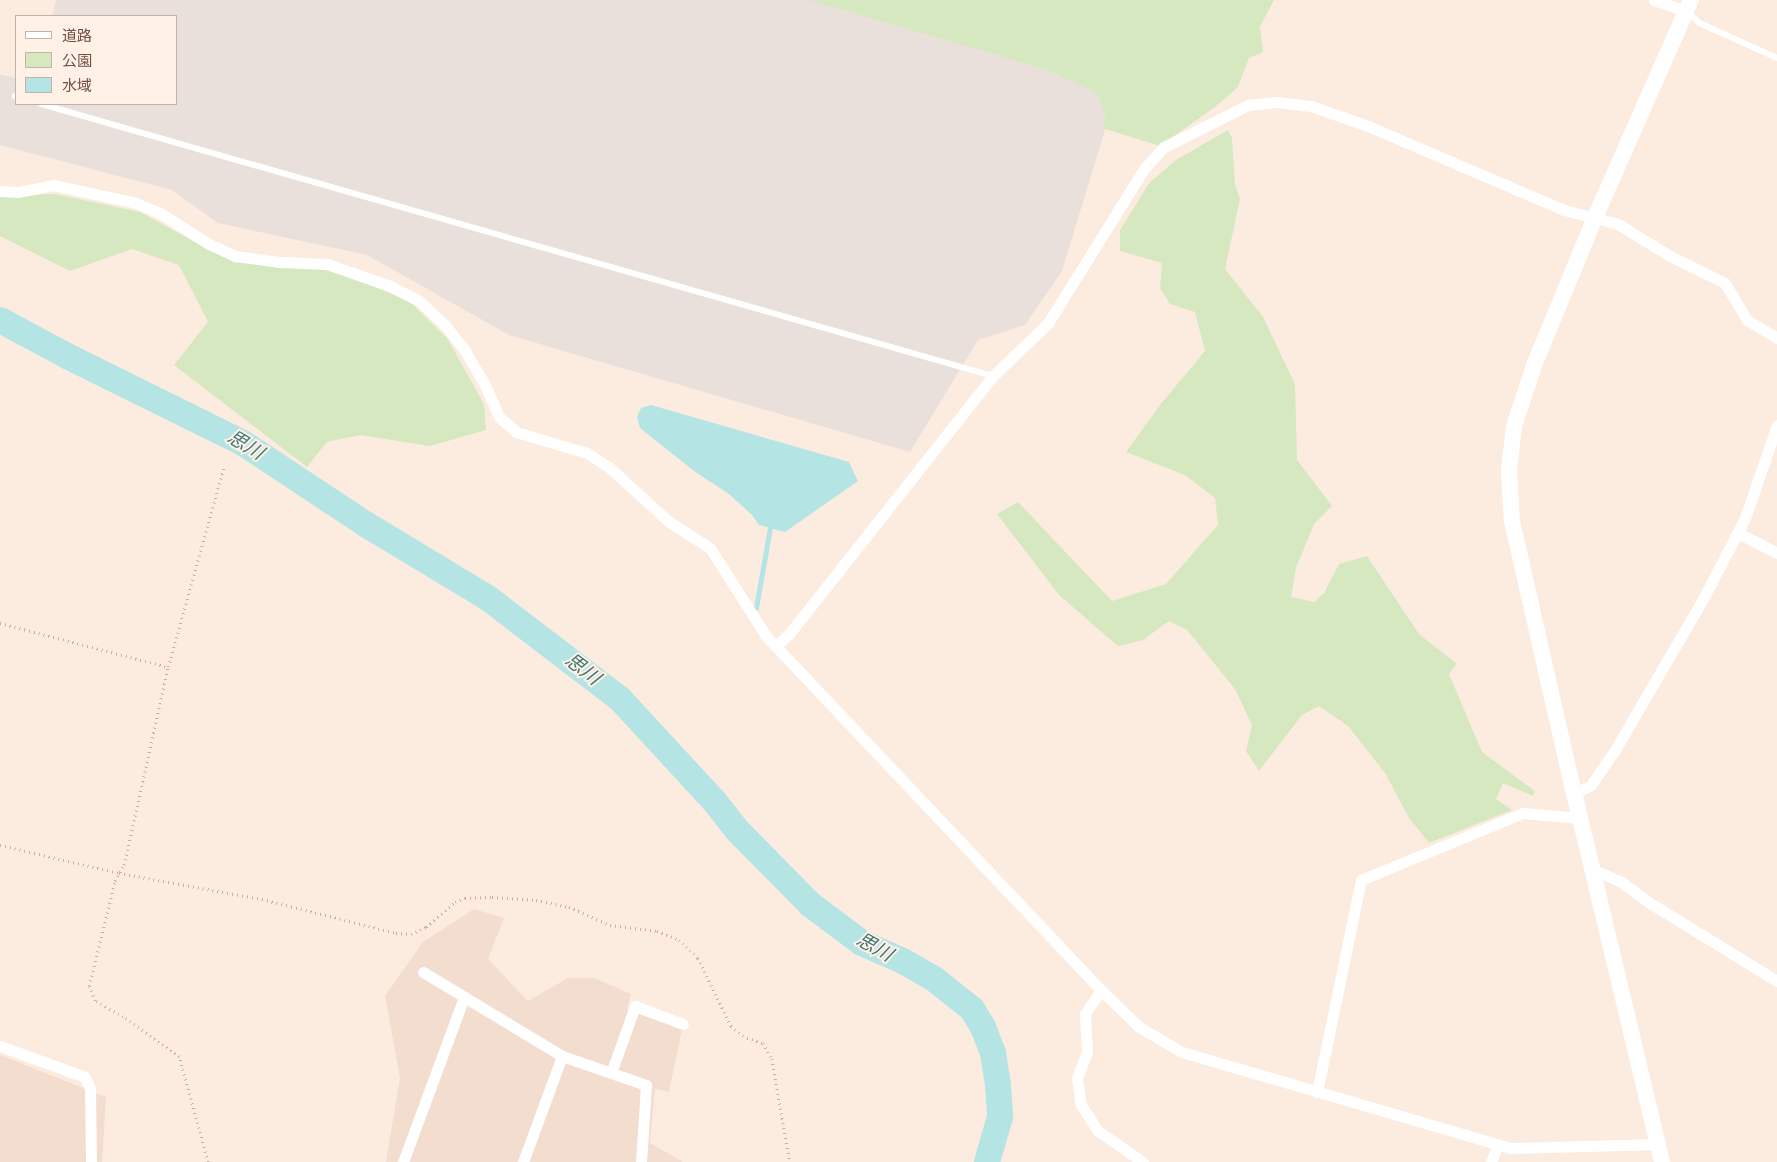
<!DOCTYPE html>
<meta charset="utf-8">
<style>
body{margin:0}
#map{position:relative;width:1777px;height:1162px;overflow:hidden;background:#fcecdf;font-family:"Nunito Sans","Noto Sans JP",sans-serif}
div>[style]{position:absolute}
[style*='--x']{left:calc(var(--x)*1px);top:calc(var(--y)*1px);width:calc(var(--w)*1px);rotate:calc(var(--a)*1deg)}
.residential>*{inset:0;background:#f3ddce}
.industrial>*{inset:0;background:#eae0db}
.green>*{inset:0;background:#d6e8bf}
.water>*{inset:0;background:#b5e4e4}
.stream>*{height:4.5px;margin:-2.25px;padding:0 2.25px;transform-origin:2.25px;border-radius:2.25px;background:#b5e4e4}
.river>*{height:26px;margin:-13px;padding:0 13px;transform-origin:13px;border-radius:13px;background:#b5e4e4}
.path>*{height:2.5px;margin-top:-1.25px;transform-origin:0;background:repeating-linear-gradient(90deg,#d5a89b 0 1px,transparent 0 5px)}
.lane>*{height:5.5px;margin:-2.75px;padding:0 2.75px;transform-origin:2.75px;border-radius:2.75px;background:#fff}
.street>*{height:11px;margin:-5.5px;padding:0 5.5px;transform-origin:5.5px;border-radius:5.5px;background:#fff}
.secondary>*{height:16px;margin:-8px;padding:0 8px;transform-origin:8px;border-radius:8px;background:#fff}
span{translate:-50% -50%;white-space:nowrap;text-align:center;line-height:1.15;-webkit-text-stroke:4px #fff1e5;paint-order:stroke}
.water-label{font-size:19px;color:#3c7777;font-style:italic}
.legend{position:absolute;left:15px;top:15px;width:162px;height:90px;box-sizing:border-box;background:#fff1e5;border:1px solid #c6b1a6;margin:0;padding:6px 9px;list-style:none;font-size:15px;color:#715048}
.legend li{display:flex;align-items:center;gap:10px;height:25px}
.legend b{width:25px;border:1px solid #c6b1a6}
</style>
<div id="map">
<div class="residential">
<i style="clip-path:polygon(474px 909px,504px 918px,488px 959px,528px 1001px,568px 978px,594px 978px,631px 994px,627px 1010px,682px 1029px,669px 1092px,655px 1089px,650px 1143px,683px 1162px,386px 1162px,400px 1078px,385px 996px,423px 942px)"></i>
<i style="clip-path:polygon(0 1055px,106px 1097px,102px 1162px,0 1162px)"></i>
</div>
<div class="industrial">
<i style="clip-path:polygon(56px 0,909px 0,1096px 84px,1109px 117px,1062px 271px,1025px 325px,978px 340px,910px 452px,509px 335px,367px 255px,218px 223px,172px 190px,0 145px,0 74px,16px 78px,16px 104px,176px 104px,176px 16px,52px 16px)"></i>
</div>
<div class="green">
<i style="clip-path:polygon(809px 0,1274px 0,1260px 27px,1263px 52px,1249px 58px,1238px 87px,1215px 107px,1160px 146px,1102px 128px,1106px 117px,1096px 92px,1044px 69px)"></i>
<i style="clip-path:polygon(1228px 130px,1232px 138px,1235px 184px,1240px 199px,1225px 269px,1263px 317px,1295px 384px,1297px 460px,1332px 506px,1314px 524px,1296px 568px,1291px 597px,1314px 602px,1324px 593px,1339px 564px,1367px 556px,1419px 634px,1457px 664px,1449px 674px,1482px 752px,1535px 791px,1533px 796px,1503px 783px,1496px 799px,1512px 810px,1429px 843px,1409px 818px,1385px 773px,1348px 726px,1319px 706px,1302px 715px,1259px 771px,1246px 751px,1252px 725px,1235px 689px,1187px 630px,1169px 621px,1143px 640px,1118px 646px,1059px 595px,997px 514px,1018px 502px,1112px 601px,1166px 584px,1218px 525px,1215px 498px,1185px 475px,1126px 452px,1160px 405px,1205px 351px,1195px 312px,1170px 304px,1160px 288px,1162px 263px,1120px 251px,1120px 230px,1149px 183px,1176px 160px)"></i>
<i style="clip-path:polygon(55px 194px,140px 212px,204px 247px,249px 262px,330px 270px,408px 300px,447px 338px,484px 404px,486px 430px,430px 446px,360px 435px,327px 442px,307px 467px,174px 365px,208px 322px,179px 265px,132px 249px,70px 271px,0 236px,0 195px)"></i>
</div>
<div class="water">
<i style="clip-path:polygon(651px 405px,849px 462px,858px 481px,785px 532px,759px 525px,752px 515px,729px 494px,694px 471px,640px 428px,637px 417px,641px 408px)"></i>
</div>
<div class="stream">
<i style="--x:756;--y:608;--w:81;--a:-80.1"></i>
</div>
<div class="river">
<i style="--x:0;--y:320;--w:76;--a:28.2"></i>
<i style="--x:67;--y:356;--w:196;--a:26.3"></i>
<i style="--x:243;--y:443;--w:149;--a:33.5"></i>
<i style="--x:367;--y:525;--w:141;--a:31.1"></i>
<i style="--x:488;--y:598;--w:166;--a:37.4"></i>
<i style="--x:620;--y:699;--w:140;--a:47.3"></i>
<i style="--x:715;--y:802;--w:36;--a:52"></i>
<i style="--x:737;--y:830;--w:105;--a:45.4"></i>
<i style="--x:811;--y:905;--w:64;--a:36.7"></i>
<i style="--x:862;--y:943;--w:45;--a:23.7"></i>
<i style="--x:903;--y:961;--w:34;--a:30"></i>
<i style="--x:933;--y:978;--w:50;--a:38.5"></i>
<i style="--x:972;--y:1009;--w:21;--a:59"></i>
<i style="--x:983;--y:1027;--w:28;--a:69"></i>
<i style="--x:993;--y:1053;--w:32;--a:81"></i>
<i style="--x:998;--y:1085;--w:32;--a:86"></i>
<i style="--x:1000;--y:1117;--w:47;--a:106.1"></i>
</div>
<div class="path">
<i style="--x:0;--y:623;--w:174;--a:14.7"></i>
<i style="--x:0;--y:845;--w:122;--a:13.2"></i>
<i style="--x:119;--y:873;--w:145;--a:10.3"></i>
<i style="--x:262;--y:899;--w:138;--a:14.2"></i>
<i style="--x:396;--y:933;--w:15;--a:4"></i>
<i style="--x:411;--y:934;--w:17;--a:-25"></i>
<i style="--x:426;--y:927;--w:38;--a:-41"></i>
<i style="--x:455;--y:902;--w:11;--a:-22"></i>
<i style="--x:465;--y:898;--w:27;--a:-2"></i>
<i style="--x:492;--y:897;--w:44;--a:3.9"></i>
<i style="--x:536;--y:900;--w:34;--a:12"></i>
<i style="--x:569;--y:907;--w:45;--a:23.7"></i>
<i style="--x:610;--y:925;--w:47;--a:7.3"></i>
<i style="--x:657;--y:931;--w:24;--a:22"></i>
<i style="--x:679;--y:940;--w:26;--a:43"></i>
<i style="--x:698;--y:958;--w:76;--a:64.1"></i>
<i style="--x:731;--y:1026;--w:20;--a:37"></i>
<i style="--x:747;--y:1038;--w:17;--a:17"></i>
<i style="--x:763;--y:1043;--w:18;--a:61"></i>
<i style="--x:772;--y:1059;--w:105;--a:80.1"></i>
<i style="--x:208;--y:1162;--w:109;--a:-105.4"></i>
<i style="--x:179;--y:1057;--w:69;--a:-144.5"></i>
<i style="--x:123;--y:1017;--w:32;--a:-150"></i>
<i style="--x:95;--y:1001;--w:16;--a:-112"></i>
<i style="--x:89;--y:986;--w:108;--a:-76.1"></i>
<i style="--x:115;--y:881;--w:18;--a:-61"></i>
<i style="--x:124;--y:865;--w:203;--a:-77.5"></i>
<i style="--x:168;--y:667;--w:208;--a:-74.4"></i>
</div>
<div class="lane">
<i style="--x:1688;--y:12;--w:16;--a:43"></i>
<i style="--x:1700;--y:23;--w:85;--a:24.4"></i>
<i style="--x:15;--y:96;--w:1;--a:45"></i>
<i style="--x:41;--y:104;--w:990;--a:15.95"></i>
</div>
<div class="street">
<i style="--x:1654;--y:0;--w:34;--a:19"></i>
<i style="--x:0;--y:191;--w:18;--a:3"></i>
<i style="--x:18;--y:192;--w:36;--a:-11"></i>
<i style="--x:53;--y:185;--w:85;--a:12.2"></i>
<i style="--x:136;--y:203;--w:26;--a:23"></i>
<i style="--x:160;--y:213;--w:58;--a:32.3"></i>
<i style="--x:209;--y:244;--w:29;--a:25"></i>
<i style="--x:235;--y:256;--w:45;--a:7.6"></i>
<i style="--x:280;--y:262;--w:47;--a:2.4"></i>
<i style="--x:327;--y:264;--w:67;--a:19.2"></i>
<i style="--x:390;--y:286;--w:31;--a:27"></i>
<i style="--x:418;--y:300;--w:37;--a:43"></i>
<i style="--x:445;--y:325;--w:31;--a:52"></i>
<i style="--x:464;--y:349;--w:39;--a:60"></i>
<i style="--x:484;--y:383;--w:37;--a:66"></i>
<i style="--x:499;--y:417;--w:23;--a:41"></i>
<i style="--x:516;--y:432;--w:74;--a:16.5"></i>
<i style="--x:587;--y:453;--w:27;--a:33"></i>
<i style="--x:610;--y:468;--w:79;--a:42.4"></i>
<i style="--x:668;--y:521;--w:50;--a:32.7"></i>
<i style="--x:710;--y:548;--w:104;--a:57.5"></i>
<i style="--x:766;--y:636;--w:487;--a:46.6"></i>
<i style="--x:1101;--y:990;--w:53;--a:44.2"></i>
<i style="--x:1139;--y:1027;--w:50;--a:30.2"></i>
<i style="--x:1182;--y:1052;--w:343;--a:16.3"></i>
<i style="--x:1511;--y:1148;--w:147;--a:-1.6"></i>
<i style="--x:1738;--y:533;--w:44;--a:27.1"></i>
<i style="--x:776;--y:646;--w:18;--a:-43"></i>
<i style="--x:789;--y:634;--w:329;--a:-51.7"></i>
<i style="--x:993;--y:376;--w:76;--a:-43.9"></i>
<i style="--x:1048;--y:323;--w:181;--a:-58.1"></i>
<i style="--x:1144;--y:169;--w:30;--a:-48"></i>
<i style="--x:1164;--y:147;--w:94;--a:-26.6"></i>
<i style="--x:1248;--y:105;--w:29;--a:-6"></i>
<i style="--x:1277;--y:102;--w:34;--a:7"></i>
<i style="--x:1311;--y:106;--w:60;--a:19.3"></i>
<i style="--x:1368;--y:126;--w:213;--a:23.2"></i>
<i style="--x:1564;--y:210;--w:56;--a:14.5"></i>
<i style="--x:1618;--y:224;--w:61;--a:31.6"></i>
<i style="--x:1670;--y:256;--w:61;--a:26.1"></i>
<i style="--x:1725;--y:283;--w:43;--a:59.3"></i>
<i style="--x:1747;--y:320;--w:35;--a:31"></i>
<i style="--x:1574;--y:794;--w:19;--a:-28"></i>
<i style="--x:1591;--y:785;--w:42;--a:-55.6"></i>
<i style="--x:1615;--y:750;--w:175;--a:-59.8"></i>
<i style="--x:1703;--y:599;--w:91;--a:-62.6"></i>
<i style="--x:1745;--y:518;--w:98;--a:-71"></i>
<i style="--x:1592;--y:869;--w:34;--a:24"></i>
<i style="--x:1623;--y:883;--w:34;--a:37"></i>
<i style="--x:1650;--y:903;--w:149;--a:31.6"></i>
<i style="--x:423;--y:972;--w:162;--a:31.1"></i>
<i style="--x:562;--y:1056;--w:89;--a:19"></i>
<i style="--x:646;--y:1085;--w:77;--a:93.7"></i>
<i style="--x:1101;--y:990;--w:29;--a:124"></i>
<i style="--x:1085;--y:1014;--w:38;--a:87"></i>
<i style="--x:1087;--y:1052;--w:28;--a:111"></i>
<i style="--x:1077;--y:1078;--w:27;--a:82"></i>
<i style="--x:1081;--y:1105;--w:31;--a:57"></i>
<i style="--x:1098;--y:1131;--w:55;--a:34.6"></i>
<i style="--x:0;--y:1046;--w:90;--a:20"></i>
<i style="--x:85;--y:1077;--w:13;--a:67"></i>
<i style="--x:90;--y:1089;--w:73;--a:89.2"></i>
<i style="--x:611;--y:1073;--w:71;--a:-70.3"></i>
<i style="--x:635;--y:1006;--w:51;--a:20.6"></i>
<i style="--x:1317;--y:1092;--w:217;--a:-78.3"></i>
<i style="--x:1361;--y:880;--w:175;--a:-22.5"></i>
<i style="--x:1523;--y:813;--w:56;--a:5.1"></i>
<i style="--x:403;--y:1162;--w:176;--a:-69.7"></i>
<i style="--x:523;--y:1162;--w:113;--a:-69.8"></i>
<i style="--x:1491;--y:1162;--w:19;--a:-69"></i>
</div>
<div class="secondary">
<i style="--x:1662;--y:1162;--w:378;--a:-103.4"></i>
<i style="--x:1574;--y:794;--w:279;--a:-102.8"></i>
<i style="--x:1512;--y:522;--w:51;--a:-93.4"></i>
<i style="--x:1509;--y:471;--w:45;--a:-83.7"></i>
<i style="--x:1514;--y:426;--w:66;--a:-71.6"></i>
<i style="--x:1535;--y:363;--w:152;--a:-67.6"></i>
<i style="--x:1593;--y:222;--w:243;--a:-66.2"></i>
</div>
<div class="water-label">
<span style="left:245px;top:446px;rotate:31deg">思川</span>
<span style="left:582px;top:670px;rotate:37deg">思川</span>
<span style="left:874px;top:948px;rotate:29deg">思川</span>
</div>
<ul class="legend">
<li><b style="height:6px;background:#fff"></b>道路</li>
<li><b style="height:14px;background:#d6e8bf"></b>公園</li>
<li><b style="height:14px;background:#b5e4e4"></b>水域</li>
</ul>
</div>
